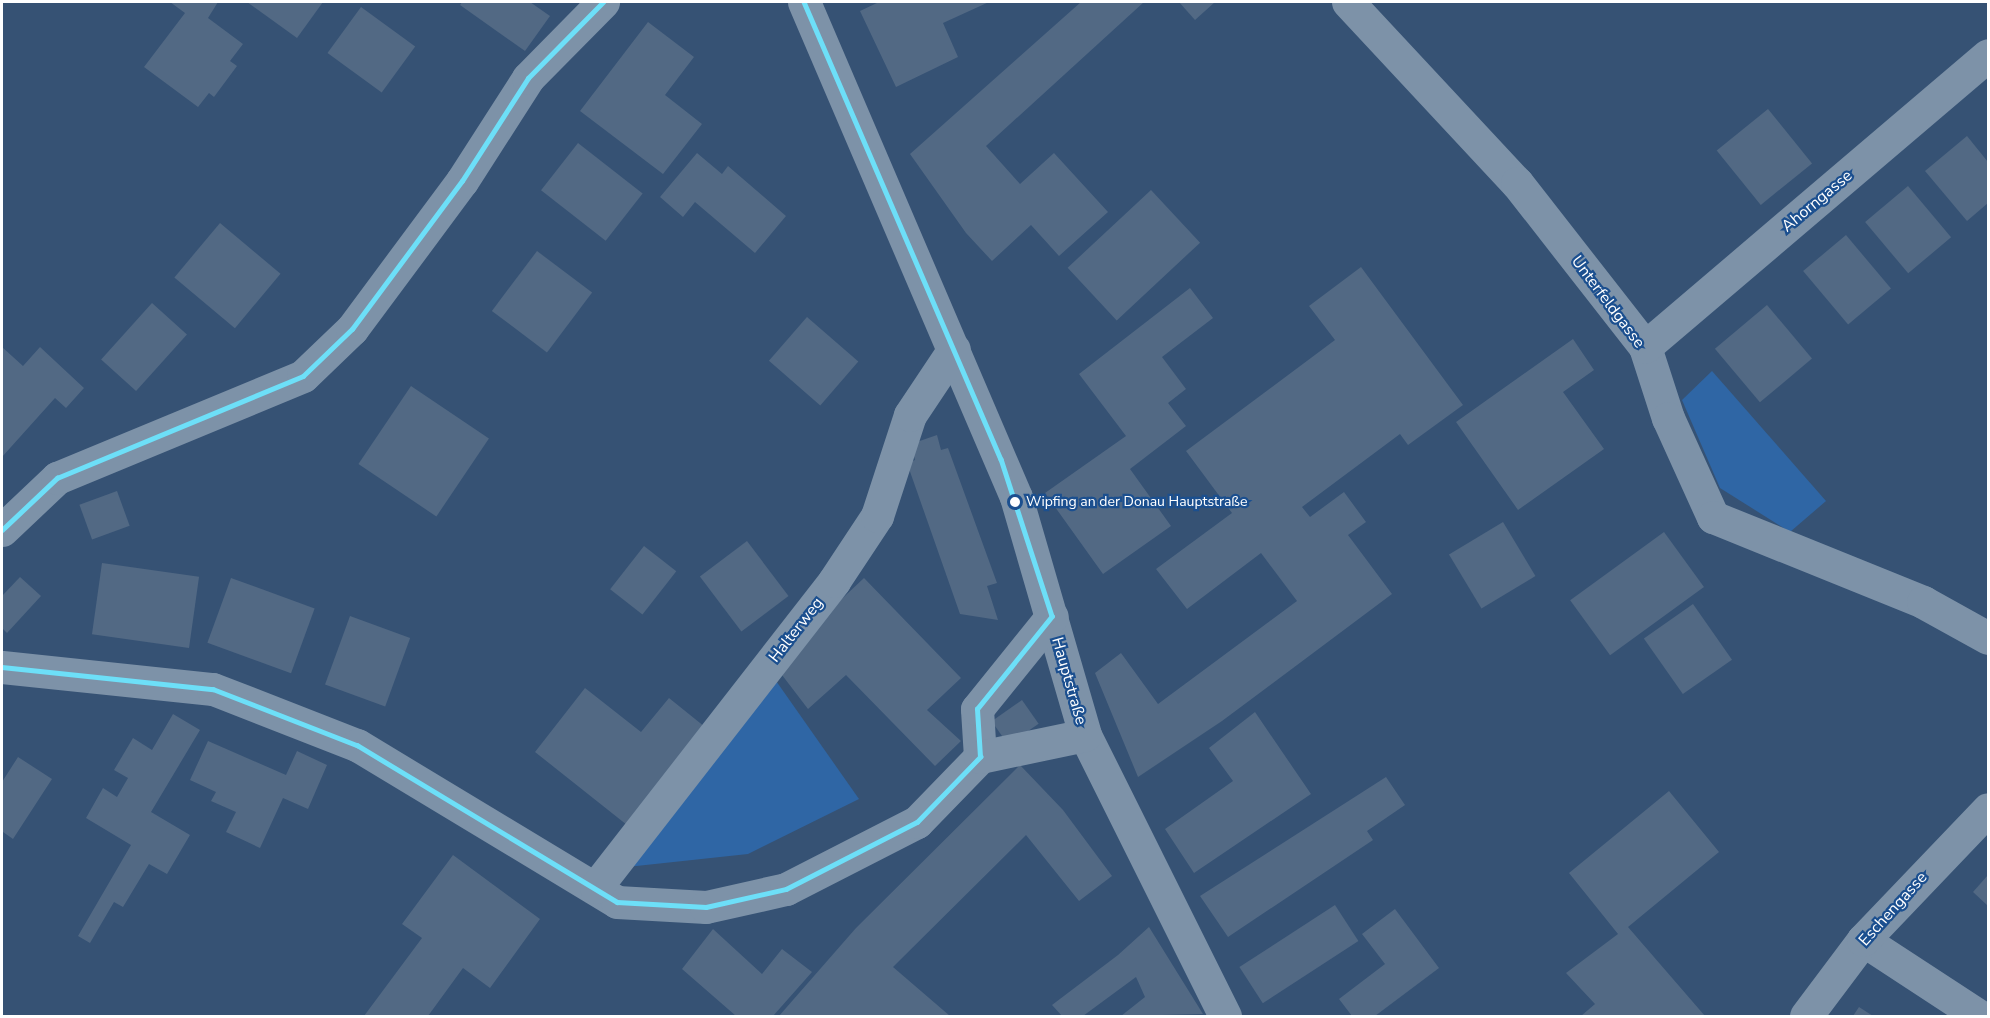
<!DOCTYPE html>
<meta charset="utf-8">
<style>
body{margin:0}
#map{position:relative;width:1990px;height:1018px;overflow:hidden;background:#365274;font-family:"Nunito Sans",sans-serif}
div>[style]{position:absolute}
[style*='--x']{left:calc(var(--x)*1px);top:calc(var(--y)*1px);width:calc(var(--w)*1px);rotate:calc(var(--a)*1deg)}
.green>*{inset:0;background:#2f66a5}
.building>*{inset:0;background:#526984;transform-origin:0 0}
.minor>*{height:33px;margin:-16.5px;padding:0 16.5px;transform-origin:16.5px;border-radius:16.5px;background:#7d92a8}
.bus-1>*{height:4.5px;margin:-2.25px;padding:0 2.25px;transform-origin:2.25px;border-radius:2.25px;background:#6ddff8}
.dots>*{width:16px;height:16px;translate:-50% -50%;box-sizing:border-box;border:3px solid #1b4f8f;border-radius:50%}
span{translate:-50% -50%;white-space:nowrap;text-align:center;line-height:1.15;-webkit-text-stroke:4.5px #1b4f8f;paint-order:stroke}
.bus-label{font-size:14px;color:#fff}
.left{translate:0 -50%;text-align:left}
.street-label{font-size:16px;color:#fff}
.frame{position:absolute;inset:0;border:3px solid #fff;pointer-events:none}
</style>
<div id="map">
<div class="green">
<i style="clip-path:polygon(1712px 371px,1826px 501px,1790px 532px,1720px 488px,1682px 400px)"></i>
<i style="clip-path:polygon(774px 678px,859px 799px,748px 854px,627px 867px)"></i>
</div>
<div class="building">
<i style="clip-path:polygon(170px 2px,218px 2px,208px 18px,243px 44px,230px 61px,237px 66px,214px 97px,209px 93px,198px 107px,144px 67px,185px 13px)"></i>
<i style="clip-path:polygon(247px 2px,323px 2px,297px 38px)"></i>
<i style="clip-path:polygon(462px 2px,530px 2px,550px 16px,525px 51px,460px 5px)"></i>
<i style="clip-path:polygon(879px 2px,989px 2px,943px 23px,958px 57px,896px 87px,860px 11px)"></i>
<i style="clip-path:polygon(1081px 2px,1144px 2px,986px 146px,1020px 184px,1054px 153px,1108px 212px,1059px 256px,1031px 225px,992px 261px,966px 233px,910px 154px)"></i>
<i style="clip-path:polygon(1179px 2px,1215px 2px,1195px 20px)"></i>
<i style="left:361px;top:7px;width:67px;height:57px;rotate:36deg"></i>
<i style="clip-path:polygon(648px 22px,694px 57px,665px 95px,702px 124px,663px 174px,580px 111px)"></i>
<i style="left:1768px;top:109px;width:70px;height:66px;rotate:51deg"></i>
<i style="clip-path:polygon(1967px 136px,1988px 162px,1988px 203px,1967px 221px,1925px 171px)"></i>
<i style="left:578px;top:143px;width:82px;height:60px;rotate:38deg"></i>
<i style="clip-path:polygon(697px 153px,722px 174px,728px 166px,786px 216px,755px 253px,695px 202px,683px 217px,660px 197px)"></i>
<i style="left:1908px;top:186px;width:67px;height:56px;rotate:50deg"></i>
<i style="left:1151px;top:190px;width:72px;height:114px;rotate:47deg"></i>
<i style="left:220px;top:223px;width:79px;height:71px;rotate:40deg"></i>
<i style="left:1846px;top:235px;width:70px;height:56px;rotate:50deg"></i>
<i style="left:537px;top:251px;width:69px;height:75px;rotate:37deg"></i>
<i style="clip-path:polygon(1361px 267px,1463px 405px,1408px 445px,1400px 434px,1302px 507px,1310px 517px,1344px 492px,1366px 522px,1348px 535px,1392px 594px,1222px 721px,1138px 777px,1095px 673px,1121px 653px,1158px 704px,1297px 601px,1261px 553px,1187px 609px,1156px 569px,1232px 513px,1186px 451px,1335px 340px,1309px 306px)"></i>
<i style="clip-path:polygon(1190px 288px,1213px 318px,1162px 357px,1186px 389px,1168px 403px,1186px 426px,1130px 469px,1171px 526px,1103px 574px,1045px 493px,1126px 436px,1079px 374px)"></i>
<i style="left:152px;top:303px;width:47px;height:76px;rotate:42deg"></i>
<i style="left:1767px;top:305px;width:70px;height:68px;rotate:50deg"></i>
<i style="left:807px;top:317px;width:68px;height:58px;rotate:41deg"></i>
<i style="clip-path:polygon(1573px 339px,1594px 370px,1563px 392px,1604px 449px,1518px 510px,1456px 422px)"></i>
<i style="clip-path:polygon(2px 347px,23px 366px,40px 347px,84px 388px,66px 408px,55px 398px,2px 457px)"></i>
<i style="left:411px;top:386px;width:94px;height:94px;rotate:34deg"></i>
<i style="clip-path:polygon(937px 435px,941px 450px,948px 448px,997px 583px,987px 586px,998px 620px,960px 614px,907px 463px,915px 460px,911px 444px)"></i>
<i style="left:117px;top:491px;width:37px;height:40px;rotate:70deg"></i>
<i style="left:1503px;top:522px;width:63px;height:63px;rotate:59deg"></i>
<i style="left:1664px;top:532px;width:68px;height:116px;rotate:54deg"></i>
<i style="left:747px;top:541px;width:69px;height:59px;rotate:53deg"></i>
<i style="left:644px;top:546px;width:41px;height:55px;rotate:38deg"></i>
<i style="left:102px;top:563px;width:98px;height:72px;rotate:8deg"></i>
<i style="clip-path:polygon(20px 577px,41px 596px,7px 633px,2px 628px,2px 596px)"></i>
<i style="left:231px;top:578px;width:89px;height:69px;rotate:20deg"></i>
<i style="clip-path:polygon(864px 578px,961px 678px,927px 710px,961px 741px,935px 766px,846px 675px,808px 709px,782px 675px,831px 609px)"></i>
<i style="left:1693px;top:604px;width:68px;height:60px;rotate:55deg"></i>
<i style="left:350px;top:616px;width:64px;height:73px;rotate:20deg"></i>
<i style="clip-path:polygon(585px 688px,641px 732px,669px 698px,705px 727px,627px 825px,535px 752px)"></i>
<i style="left:1022px;top:700px;width:29px;height:37px;rotate:55deg"></i>
<i style="clip-path:polygon(1255px 712px,1311px 794px,1194px 873px,1165px 829px,1233px 781px,1209px 748px)"></i>
<i style="clip-path:polygon(173px 714px,200px 730px,151px 812px,190px 835px,167px 874px,149px 864px,123px 907px,114px 902px,90px 943px,78px 936px,131px 845px,86px 818px,103px 788px,117px 797px,128px 778px,114px 770px,133px 738px,152px 750px)"></i>
<i style="clip-path:polygon(208px 741px,286px 775px,297px 751px,327px 765px,308px 809px,283px 798px,260px 848px,226px 832px,236px 812px,211px 801px,216px 792px,190px 780px)"></i>
<i style="clip-path:polygon(18px 757px,52px 779px,13px 839px,3px 832px,2px 835px,2px 782px)"></i>
<i style="clip-path:polygon(1020px 765px,1063px 810px,1112px 876px,1079px 901px,1026px 835px,893px 967px,950px 1016px,779px 1016px,856px 928px)"></i>
<i style="clip-path:polygon(1386px 777px,1405px 805px,1367px 831px,1373px 840px,1228px 937px,1200px 896px)"></i>
<i style="clip-path:polygon(1669px 791px,1719px 852px,1628px 927px,1705px 1016px,1581px 1016px,1595px 1004px,1566px 973px,1618px 934px,1569px 873px)"></i>
<i style="clip-path:polygon(453px 855px,540px 919px,490px 988px,463px 968px,428px 1016px,364px 1016px,422px 938px,402px 924px)"></i>
<i style="clip-path:polygon(1988px 875px,1988px 906px,1973px 892px)"></i>
<i style="left:1335px;top:905px;width:43px;height:114px;rotate:57deg"></i>
<i style="clip-path:polygon(1395px 909px,1439px 968px,1375px 1016px,1352px 1016px,1339px 999px,1385px 964px,1362px 934px)"></i>
<i style="clip-path:polygon(1149px 927px,1203px 1014px,1121px 1016px,1145px 997px,1136px 977px,1083px 1016px,1062px 1016px,1052px 1005px,1118px 955px)"></i>
<i style="clip-path:polygon(713px 929px,762px 974px,782px 949px,812px 972px,773px 1016px,736px 1016px,682px 969px)"></i>
<i style="clip-path:polygon(1859px 1007px,1873px 1016px,1853px 1016px)"></i>
</div>
<div class="minor">
<i style="--x:804;--y:2;--w:538;--a:66.82"></i>
<i style="--x:1016;--y:497;--w:248;--a:73.8"></i>
<i style="--x:1085;--y:735;--w:314;--a:63.5"></i>
<i style="--x:1348;--y:2;--w:248;--a:47"></i>
<i style="--x:1517;--y:183;--w:208;--a:52"></i>
<i style="--x:1645;--y:347;--w:75;--a:72.1"></i>
<i style="--x:1668;--y:418;--w:109;--a:65.6"></i>
<i style="--x:1713;--y:517;--w:227;--a:22"></i>
<i style="--x:1923;--y:602;--w:74;--a:29"></i>
<i style="--x:1645;--y:347;--w:450;--a:-40.4"></i>
<i style="--x:2;--y:530;--w:76;--a:-43.4"></i>
<i style="--x:57;--y:478;--w:266;--a:-22.5"></i>
<i style="--x:303;--y:376;--w:68;--a:-43.8"></i>
<i style="--x:352;--y:329;--w:184;--a:-53.4"></i>
<i style="--x:462;--y:181;--w:122;--a:-57.3"></i>
<i style="--x:528;--y:78;--w:107;--a:-45.4"></i>
<i style="--x:2;--y:667;--w:212;--a:6"></i>
<i style="--x:213;--y:689;--w:155;--a:21.3"></i>
<i style="--x:357;--y:745;--w:304;--a:31.1"></i>
<i style="--x:617;--y:902;--w:89;--a:3.2"></i>
<i style="--x:706;--y:907;--w:82;--a:-12.7"></i>
<i style="--x:786;--y:889;--w:147;--a:-27.1"></i>
<i style="--x:917;--y:822;--w:91;--a:-45.9"></i>
<i style="--x:980;--y:757;--w:48;--a:-93.6"></i>
<i style="--x:977;--y:709;--w:119;--a:-51.1"></i>
<i style="--x:980;--y:757;--w:107;--a:-11.8"></i>
<i style="--x:596;--y:887;--w:388;--a:-52.1"></i>
<i style="--x:834;--y:581;--w:78;--a:-56.5"></i>
<i style="--x:877;--y:516;--w:106;--a:-71.9"></i>
<i style="--x:910;--y:415;--w:79;--a:-56.3"></i>
<i style="--x:1863;--y:940;--w:139;--a:33.2"></i>
<i style="--x:1806;--y:1016;--w:95;--a:-53.1"></i>
<i style="--x:1863;--y:940;--w:181;--a:-46.3"></i>
</div>
<div class="bus-1">
<i style="--x:804;--y:2;--w:498;--a:66.7"></i>
<i style="--x:1001;--y:459;--w:165;--a:72"></i>
<i style="--x:2;--y:530;--w:76;--a:-43.4"></i>
<i style="--x:57;--y:478;--w:266;--a:-22.5"></i>
<i style="--x:303;--y:376;--w:68;--a:-43.8"></i>
<i style="--x:352;--y:329;--w:184;--a:-53.4"></i>
<i style="--x:462;--y:181;--w:122;--a:-57.3"></i>
<i style="--x:528;--y:78;--w:107;--a:-45.4"></i>
<i style="--x:2;--y:667;--w:212;--a:6"></i>
<i style="--x:213;--y:689;--w:155;--a:21.3"></i>
<i style="--x:357;--y:745;--w:304;--a:31.1"></i>
<i style="--x:617;--y:902;--w:89;--a:3.2"></i>
<i style="--x:706;--y:907;--w:82;--a:-12.7"></i>
<i style="--x:786;--y:889;--w:147;--a:-27.1"></i>
<i style="--x:917;--y:822;--w:91;--a:-45.9"></i>
<i style="--x:980;--y:757;--w:48;--a:-93.6"></i>
<i style="--x:977;--y:709;--w:119;--a:-51.1"></i>
</div>
<div class="dots">
<i style="left:1015px;top:502px;background:#fff"></i>
</div>
<div class="bus-label">
<span class="left" style="left:1026px;top:502px">Wipfing an der Donau Hauptstraße</span>
</div>
<div class="street-label">
<span style="left:1817px;top:201px;rotate:-40deg">Ahorngasse</span>
<span style="left:1608px;top:302px;rotate:53deg">Unterfeldgasse</span>
<span style="left:796px;top:630px;rotate:-52deg">Halterweg</span>
<span style="left:1069px;top:681px;rotate:74deg">Hauptstraße</span>
<span style="left:1893px;top:909px;rotate:-48deg">Eschengasse</span>
</div>
<div class="frame"></div>
</div>
